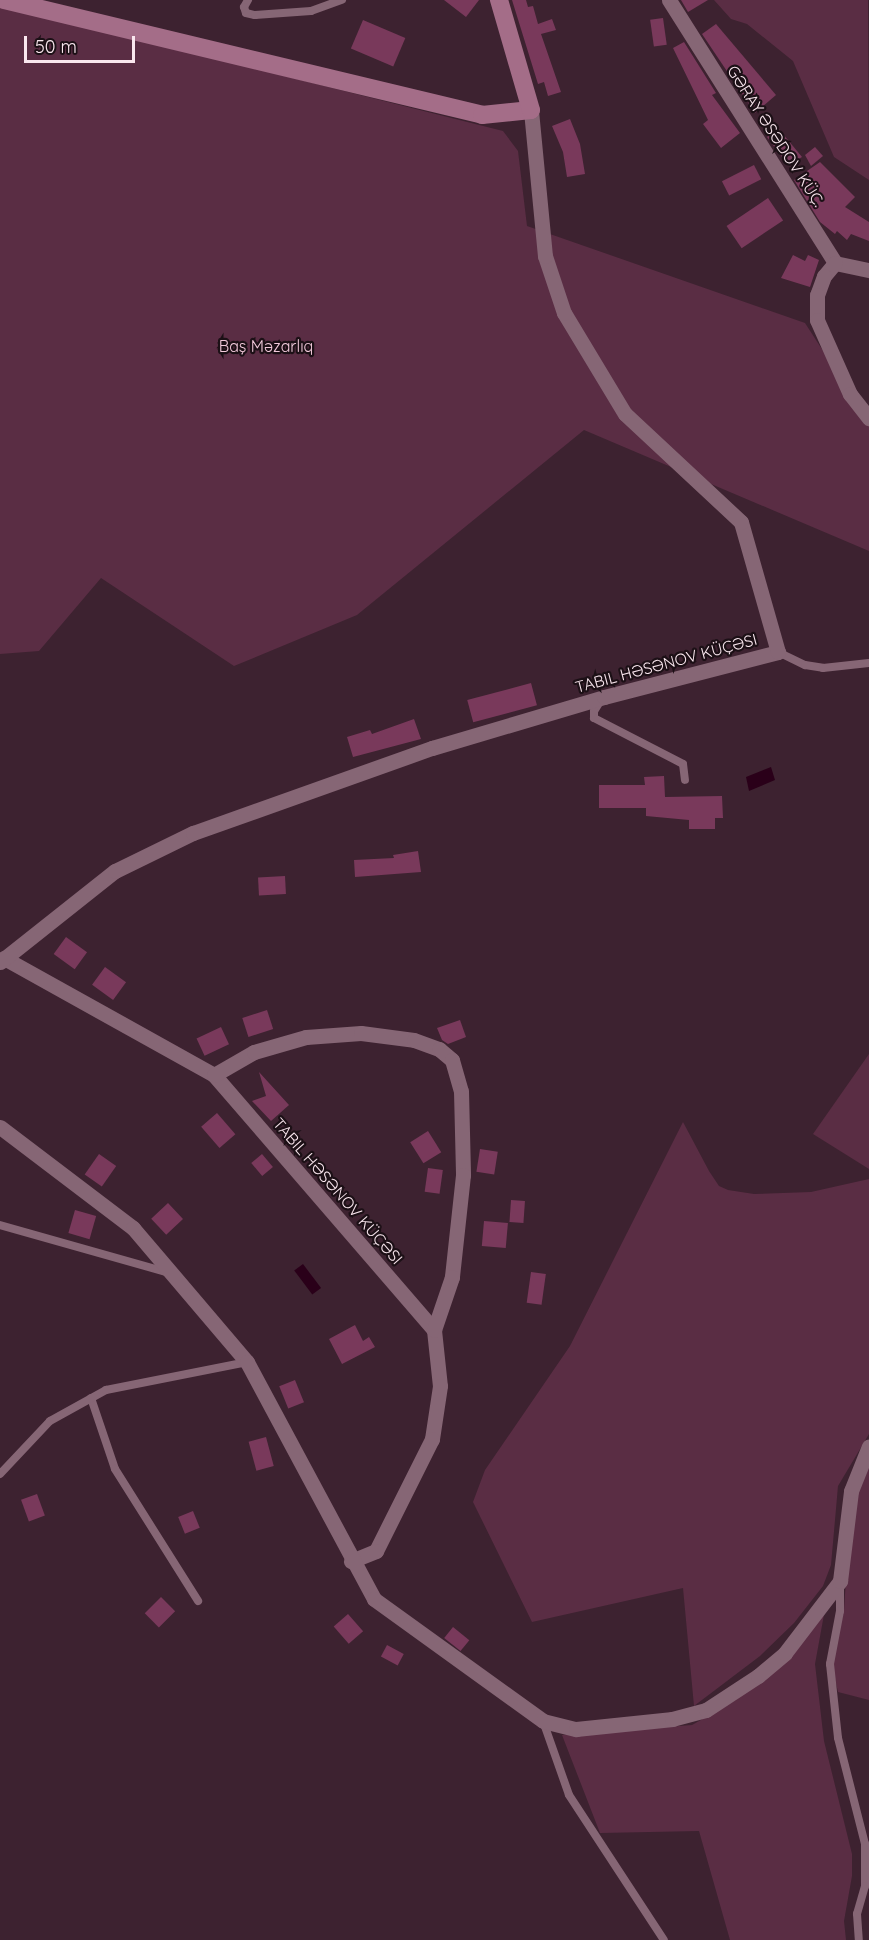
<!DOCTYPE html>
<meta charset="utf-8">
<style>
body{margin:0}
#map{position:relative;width:869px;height:1940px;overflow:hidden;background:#3d2230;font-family:Quicksand,sans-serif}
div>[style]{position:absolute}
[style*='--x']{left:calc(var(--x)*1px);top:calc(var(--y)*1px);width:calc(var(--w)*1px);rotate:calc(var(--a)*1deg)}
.green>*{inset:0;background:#5a2d44}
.water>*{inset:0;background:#2a0019;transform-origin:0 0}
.building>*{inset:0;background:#79395b;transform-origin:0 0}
.lane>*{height:8px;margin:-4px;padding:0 4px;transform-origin:4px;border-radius:4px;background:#866675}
.street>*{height:15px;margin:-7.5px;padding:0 7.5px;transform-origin:7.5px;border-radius:7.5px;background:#866675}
.secondary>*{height:18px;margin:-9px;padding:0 9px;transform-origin:9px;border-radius:9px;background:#a46d88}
span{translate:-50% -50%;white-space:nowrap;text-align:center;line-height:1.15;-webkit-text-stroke:4.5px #1c1016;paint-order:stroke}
.street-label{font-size:16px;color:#fae7ef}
.park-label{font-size:16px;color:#f3cadc}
.scale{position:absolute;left:24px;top:36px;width:111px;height:27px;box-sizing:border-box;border:3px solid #fae7ef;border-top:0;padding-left:8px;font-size:18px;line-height:21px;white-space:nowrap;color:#fae7ef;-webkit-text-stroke:4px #1c1016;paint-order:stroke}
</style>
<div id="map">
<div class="green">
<i style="clip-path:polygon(714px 0,868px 0,869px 180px,834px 157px,793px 61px,747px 24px,731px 19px)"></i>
<i style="clip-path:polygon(0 4px,503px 131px,518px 151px,527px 226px,805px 323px,869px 422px,869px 551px,584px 430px,357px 615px,234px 666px,101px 578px,39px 651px,0 654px)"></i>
<i style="clip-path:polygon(869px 1054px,869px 1169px,813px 1134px)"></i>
<i style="clip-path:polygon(683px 1122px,709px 1171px,719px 1186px,728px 1190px,754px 1194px,811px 1192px,869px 1179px,869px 1434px,838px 1486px,831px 1565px,823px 1586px,794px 1623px,760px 1656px,694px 1706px,683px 1588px,532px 1622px,473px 1502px,485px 1470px,570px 1346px)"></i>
<i style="clip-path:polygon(869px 1458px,869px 1700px,838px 1692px,832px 1665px,844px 1610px,850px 1516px)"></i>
<i style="clip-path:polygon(825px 1609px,815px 1664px,824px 1741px,852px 1854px,852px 1876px,844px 1921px,846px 1940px,730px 1940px,699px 1831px,600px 1833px,562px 1735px,692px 1725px,736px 1700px,778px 1664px)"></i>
</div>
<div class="water">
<i style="clip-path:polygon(771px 767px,775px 780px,749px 791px,746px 777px)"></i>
<i style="left:303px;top:1264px;width:30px;height:11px;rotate:53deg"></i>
</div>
<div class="building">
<i style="clip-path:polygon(444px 0,479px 0,466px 17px)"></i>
<i style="clip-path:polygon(512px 0,526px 0,528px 7px,533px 6px,538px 24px,552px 19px,556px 30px,541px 34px,561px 92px,548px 96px,544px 82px,538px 84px)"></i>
<i style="clip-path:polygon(681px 0,708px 0,688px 12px)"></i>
<i style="left:663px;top:18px;width:27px;height:13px;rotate:82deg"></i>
<i style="left:363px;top:20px;width:46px;height:31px;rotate:23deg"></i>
<i style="clip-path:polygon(716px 24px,776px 95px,755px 113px,702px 34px)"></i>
<i style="clip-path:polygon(684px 42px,716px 93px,712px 95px,740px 133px,721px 148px,703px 124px,708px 120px,673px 48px)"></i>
<i style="clip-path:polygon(570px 119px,580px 144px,585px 174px,567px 177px,563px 152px,552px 126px)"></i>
<i style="clip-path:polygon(778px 128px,802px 157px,788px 165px,767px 137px)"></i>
<i style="clip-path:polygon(815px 147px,823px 156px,811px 166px,805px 155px)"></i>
<i style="clip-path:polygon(820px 162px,855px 197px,845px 207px,869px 222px,869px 241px,851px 234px,847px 240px,837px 231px,835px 234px,820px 222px,794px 180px)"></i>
<i style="left:754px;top:165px;width:16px;height:36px;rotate:63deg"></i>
<i style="left:768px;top:198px;width:27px;height:50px;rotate:56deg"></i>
<i style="clip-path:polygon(793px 255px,805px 261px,808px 255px,819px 260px,810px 287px,781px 278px)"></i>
<i style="left:531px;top:683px;width:23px;height:66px;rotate:75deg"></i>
<i style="clip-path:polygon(414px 719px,421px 739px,353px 757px,347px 737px,370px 730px,372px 734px)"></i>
<i style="clip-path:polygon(664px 776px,665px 797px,722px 796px,723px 818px,715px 818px,715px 829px,689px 829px,689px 820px,646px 816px,646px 808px,599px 808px,599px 785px,645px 785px,644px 777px)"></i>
<i style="clip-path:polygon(418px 851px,421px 872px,355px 877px,354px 860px,394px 858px,393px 855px)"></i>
<i style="left:285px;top:876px;width:18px;height:27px;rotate:87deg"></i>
<i style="left:66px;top:937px;width:26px;height:21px;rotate:36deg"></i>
<i style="left:105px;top:967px;width:26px;height:22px;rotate:36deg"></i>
<i style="left:267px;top:1010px;width:20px;height:26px;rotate:72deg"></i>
<i style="clip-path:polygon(460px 1020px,466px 1037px,448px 1044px,442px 1040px,437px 1028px)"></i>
<i style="left:221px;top:1027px;width:19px;height:27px;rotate:65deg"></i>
<i style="clip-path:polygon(259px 1072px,289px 1105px,271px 1121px,252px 1101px,266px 1096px)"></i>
<i style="left:217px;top:1113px;width:28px;height:21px;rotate:49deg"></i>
<i style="left:428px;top:1131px;width:25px;height:21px;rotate:58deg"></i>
<i style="left:480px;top:1149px;width:18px;height:23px;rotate:9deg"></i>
<i style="left:99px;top:1154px;width:21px;height:25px;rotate:35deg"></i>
<i style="left:262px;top:1154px;width:17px;height:14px;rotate:50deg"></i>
<i style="left:428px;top:1168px;width:15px;height:24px;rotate:8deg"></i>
<i style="left:511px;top:1200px;width:14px;height:22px;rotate:4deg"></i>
<i style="left:168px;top:1203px;width:22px;height:23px;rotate:47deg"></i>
<i style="left:75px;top:1210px;width:22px;height:24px;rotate:16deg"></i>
<i style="left:484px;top:1221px;width:24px;height:25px;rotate:5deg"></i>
<i style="left:531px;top:1272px;width:15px;height:31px;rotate:8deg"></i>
<i style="clip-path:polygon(355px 1325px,363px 1341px,369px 1337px,375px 1347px,342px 1364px,329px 1339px)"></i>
<i style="left:295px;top:1380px;width:24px;height:17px;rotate:68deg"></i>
<i style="left:266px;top:1437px;width:30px;height:18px;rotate:75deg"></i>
<i style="left:37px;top:1494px;width:23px;height:17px;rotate:70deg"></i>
<i style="left:193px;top:1511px;width:18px;height:16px;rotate:68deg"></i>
<i style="left:161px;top:1597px;width:20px;height:23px;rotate:45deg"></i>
<i style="left:348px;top:1614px;width:23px;height:19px;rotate:49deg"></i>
<i style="left:453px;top:1627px;width:21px;height:14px;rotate:39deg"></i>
<i style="left:387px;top:1645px;width:19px;height:13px;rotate:28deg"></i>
</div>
<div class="lane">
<i style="--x:248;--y:0;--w:8;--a:120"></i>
<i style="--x:244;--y:7;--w:6;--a:72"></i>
<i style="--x:246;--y:13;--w:9;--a:13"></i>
<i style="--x:255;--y:15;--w:56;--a:-4.1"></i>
<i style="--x:311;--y:11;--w:33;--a:-20"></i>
<i style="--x:778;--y:652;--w:30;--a:26"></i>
<i style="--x:805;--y:665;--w:18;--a:9"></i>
<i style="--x:823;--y:668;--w:46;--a:-6.2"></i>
<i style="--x:601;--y:700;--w:13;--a:122"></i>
<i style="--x:594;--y:711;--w:7;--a:90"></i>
<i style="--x:594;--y:718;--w:100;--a:27.3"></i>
<i style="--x:683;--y:764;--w:16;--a:83"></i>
<i style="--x:0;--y:1225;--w:173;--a:15.8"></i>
<i style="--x:91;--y:1398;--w:75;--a:71.3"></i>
<i style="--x:115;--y:1469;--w:156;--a:57.8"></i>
<i style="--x:0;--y:1474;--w:73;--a:-46.7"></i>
<i style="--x:50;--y:1421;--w:64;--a:-29"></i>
<i style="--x:106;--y:1390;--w:144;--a:-11.2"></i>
<i style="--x:840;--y:1586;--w:25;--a:90"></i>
<i style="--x:840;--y:1611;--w:54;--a:100.7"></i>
<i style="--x:830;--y:1664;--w:74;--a:83.8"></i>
<i style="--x:838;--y:1738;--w:109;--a:75.7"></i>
<i style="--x:865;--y:1844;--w:42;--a:90"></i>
<i style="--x:865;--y:1886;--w:29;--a:106"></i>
<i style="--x:857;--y:1914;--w:26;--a:86"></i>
<i style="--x:543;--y:1721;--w:78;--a:70.6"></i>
<i style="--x:569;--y:1795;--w:173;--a:56.8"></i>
</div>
<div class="street">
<i style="--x:669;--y:0;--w:311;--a:57.7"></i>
<i style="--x:835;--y:263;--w:35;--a:12"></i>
<i style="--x:835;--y:263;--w:17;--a:130"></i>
<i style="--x:824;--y:276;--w:20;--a:110"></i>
<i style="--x:817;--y:295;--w:25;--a:90"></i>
<i style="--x:817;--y:320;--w:81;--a:66"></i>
<i style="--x:850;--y:394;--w:31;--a:52"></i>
<i style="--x:4;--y:958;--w:240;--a:29.1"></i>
<i style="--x:214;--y:1075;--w:337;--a:49.2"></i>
<i style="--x:434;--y:1330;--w:56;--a:83.9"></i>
<i style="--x:440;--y:1386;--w:54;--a:98.6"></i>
<i style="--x:432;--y:1439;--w:125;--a:116.6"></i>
<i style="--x:376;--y:1551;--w:27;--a:158"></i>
<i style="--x:0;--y:962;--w:147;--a:-38.4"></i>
<i style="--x:115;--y:871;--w:87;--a:-26"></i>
<i style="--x:193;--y:833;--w:254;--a:-19.6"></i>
<i style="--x:432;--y:748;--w:179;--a:-16.5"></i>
<i style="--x:604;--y:697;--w:180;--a:-14.5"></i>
<i style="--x:778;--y:652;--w:135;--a:-105.9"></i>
<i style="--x:741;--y:522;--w:158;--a:-137"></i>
<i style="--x:625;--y:414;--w:118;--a:-121.1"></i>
<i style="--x:564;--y:313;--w:60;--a:-108.4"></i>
<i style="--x:545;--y:256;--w:147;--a:-95.5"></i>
<i style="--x:214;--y:1075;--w:46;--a:-29.9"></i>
<i style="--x:254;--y:1052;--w:54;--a:-16.1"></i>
<i style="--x:306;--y:1037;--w:55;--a:-4.2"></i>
<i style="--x:361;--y:1033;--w:53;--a:7.5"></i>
<i style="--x:414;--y:1040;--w:27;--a:20"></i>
<i style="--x:439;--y:1049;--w:17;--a:40"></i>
<i style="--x:452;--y:1060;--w:32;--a:74"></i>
<i style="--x:461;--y:1091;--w:84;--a:88.6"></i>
<i style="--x:463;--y:1175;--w:103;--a:96.2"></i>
<i style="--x:452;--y:1277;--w:56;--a:108.8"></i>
<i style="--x:0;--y:1127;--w:167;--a:37.2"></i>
<i style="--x:133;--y:1228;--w:176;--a:49.6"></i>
<i style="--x:247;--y:1362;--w:269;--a:61.8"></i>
<i style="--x:374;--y:1599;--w:208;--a:35.8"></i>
<i style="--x:543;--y:1721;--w:34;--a:14"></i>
<i style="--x:576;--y:1729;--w:97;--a:-5.9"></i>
<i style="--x:672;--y:1719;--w:35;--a:-15"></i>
<i style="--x:706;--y:1710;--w:62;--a:-33.2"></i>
<i style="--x:758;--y:1676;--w:35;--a:-40"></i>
<i style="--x:785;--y:1653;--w:91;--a:-52.6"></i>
<i style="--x:840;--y:1581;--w:91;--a:-83"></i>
<i style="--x:851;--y:1491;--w:48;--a:-68.2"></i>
</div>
<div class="secondary">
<i style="--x:4;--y:0;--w:492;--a:13.5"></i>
<i style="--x:482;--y:115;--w:49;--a:-5.8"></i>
<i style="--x:531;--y:110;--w:115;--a:-106.2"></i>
</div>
<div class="street-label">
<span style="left:776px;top:136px;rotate:57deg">GƏRAY ƏSƏDOV KÜÇ.</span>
<span style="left:666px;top:663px;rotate:-15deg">TABIL HƏSƏNOV KÜÇƏSI</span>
<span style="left:338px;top:1191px;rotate:49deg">TABIL HƏSƏNOV KÜÇƏSI</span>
</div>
<div class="park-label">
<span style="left:266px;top:346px">Baş Məzarlıq</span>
</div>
<div class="scale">50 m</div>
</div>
